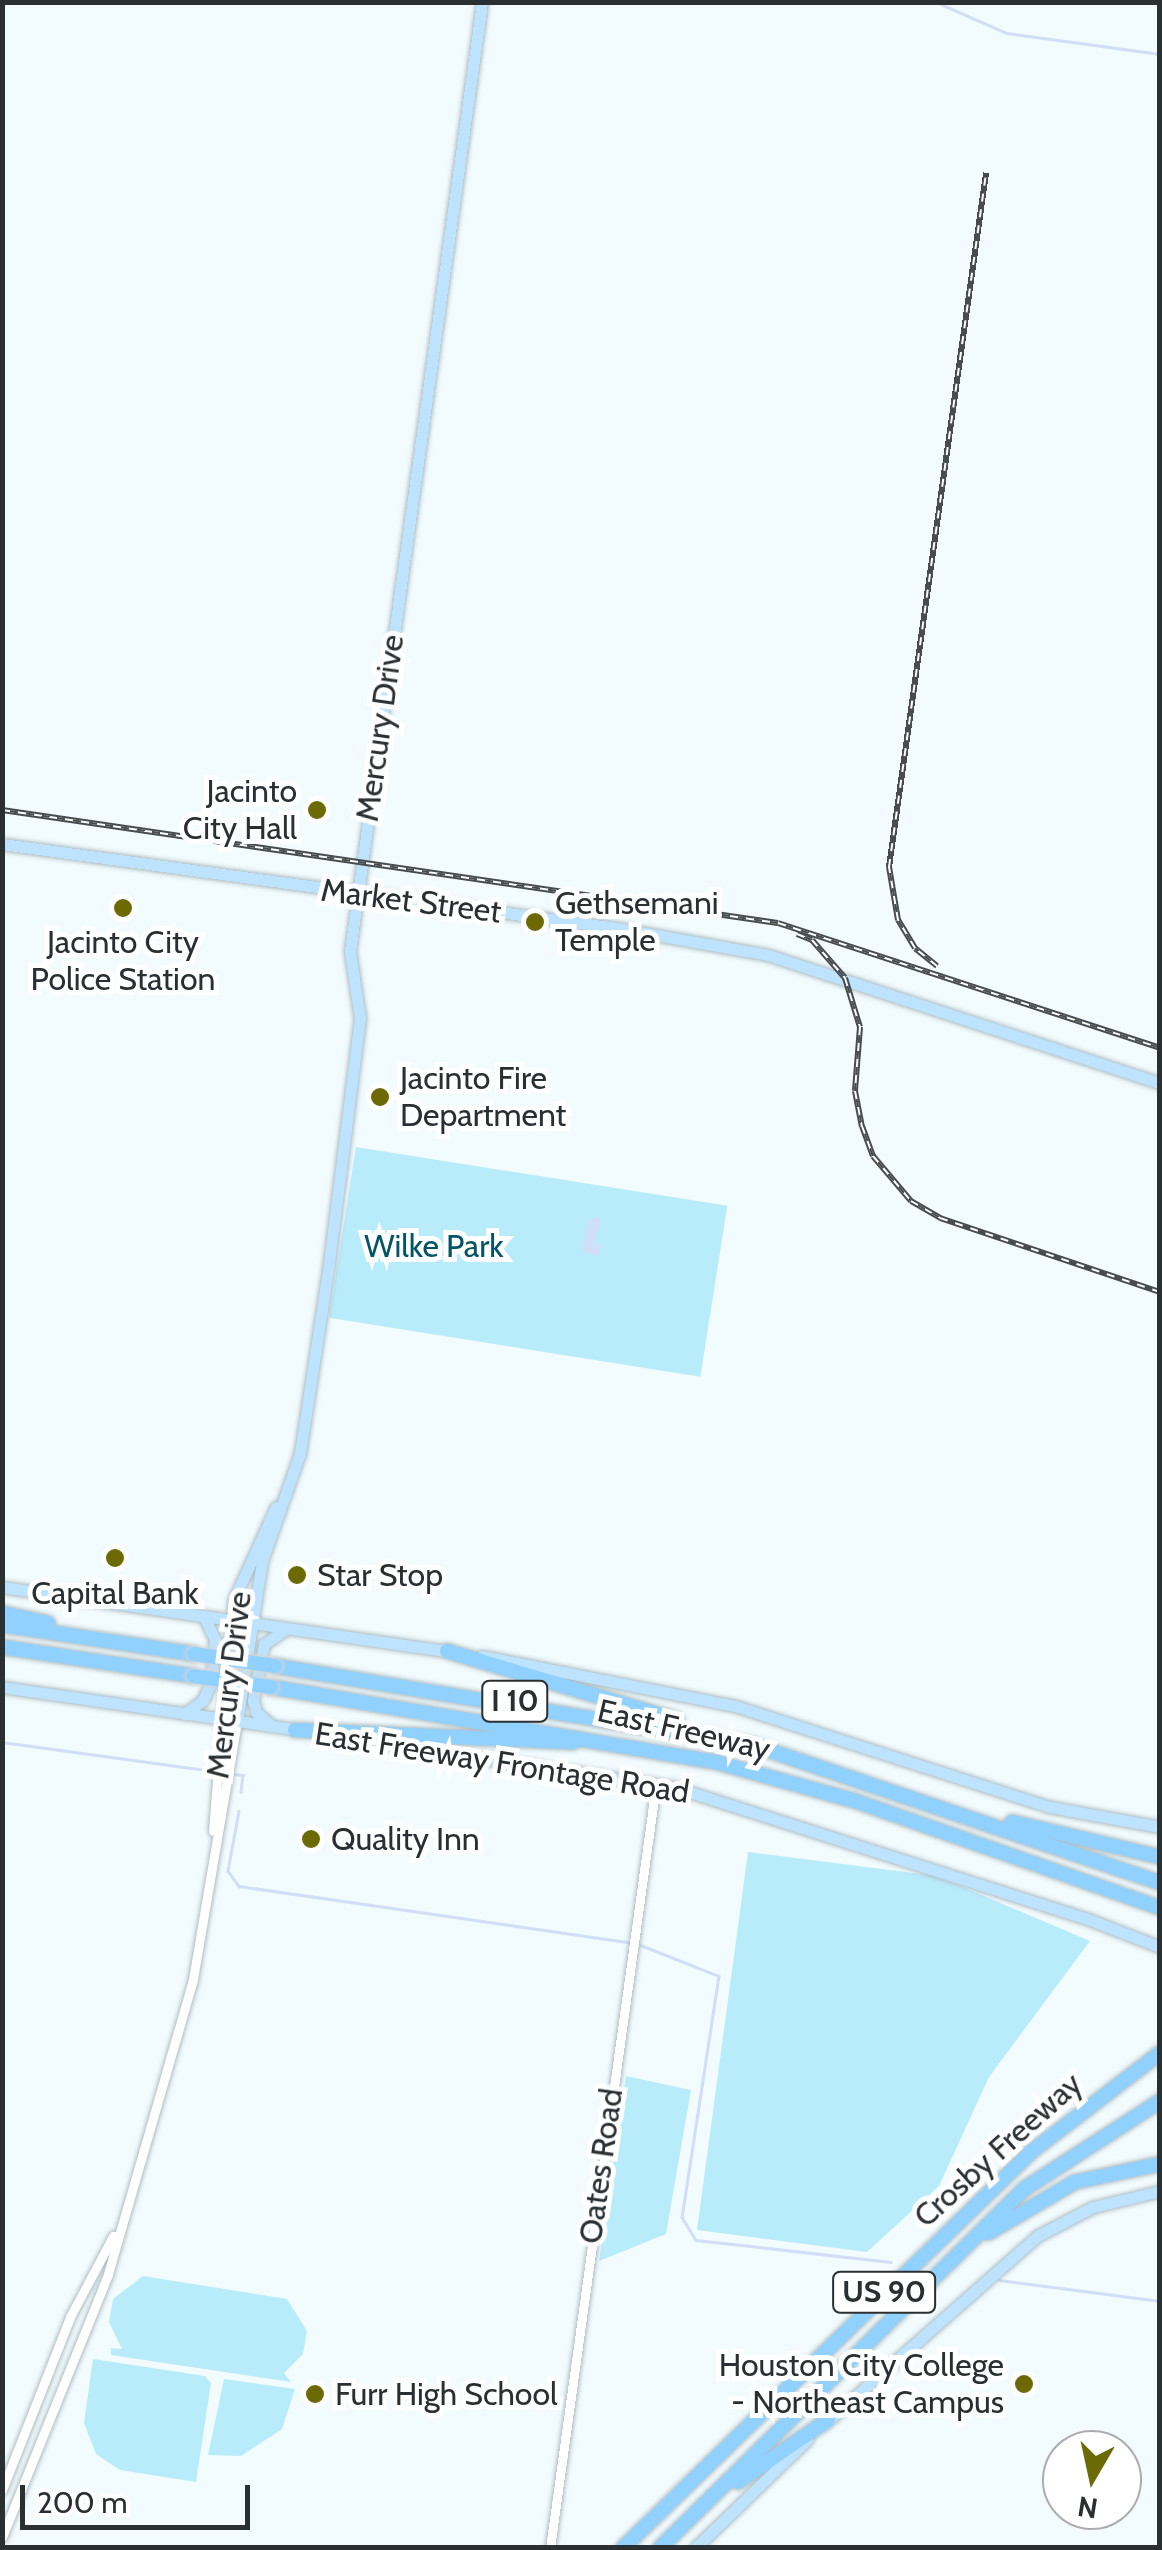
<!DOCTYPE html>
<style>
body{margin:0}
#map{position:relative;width:1162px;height:2550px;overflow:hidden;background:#f2fbfe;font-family:Cabin,sans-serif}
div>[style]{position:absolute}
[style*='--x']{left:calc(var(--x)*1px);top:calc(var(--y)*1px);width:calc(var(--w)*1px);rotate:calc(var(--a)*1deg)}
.green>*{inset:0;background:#b9ecfb;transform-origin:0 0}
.water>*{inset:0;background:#d0def7}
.stream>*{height:2.5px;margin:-1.25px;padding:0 1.25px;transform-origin:1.25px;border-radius:1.25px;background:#d0def7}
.roads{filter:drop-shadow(0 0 2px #afbec2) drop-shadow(0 0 2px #afbec2)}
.minor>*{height:9px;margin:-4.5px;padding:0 4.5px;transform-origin:4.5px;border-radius:4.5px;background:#fff}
.major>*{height:11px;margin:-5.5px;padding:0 5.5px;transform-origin:5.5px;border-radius:5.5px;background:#bde3ff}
.highway>*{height:14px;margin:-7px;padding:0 7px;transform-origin:7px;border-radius:7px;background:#91d1ff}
.rail>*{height:6px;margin-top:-3px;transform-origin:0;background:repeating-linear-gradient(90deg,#fff 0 8px,#474d4f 0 16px);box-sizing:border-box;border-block:2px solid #474d4f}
.bridges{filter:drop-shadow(0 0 2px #d4d5d6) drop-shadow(0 0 2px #d4d5d6)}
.highway-bridge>*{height:14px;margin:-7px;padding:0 7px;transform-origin:7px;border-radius:7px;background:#91d1ff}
.dots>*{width:28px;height:28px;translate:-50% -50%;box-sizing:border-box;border:5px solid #fff;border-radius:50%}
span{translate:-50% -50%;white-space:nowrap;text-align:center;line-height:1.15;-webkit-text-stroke:10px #fff;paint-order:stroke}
.shield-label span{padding:2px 8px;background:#fff;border:2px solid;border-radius:8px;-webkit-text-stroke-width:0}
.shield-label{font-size:30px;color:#2a2f31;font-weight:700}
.street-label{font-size:32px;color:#2a2f31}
.poi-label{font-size:32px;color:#2a2f31}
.right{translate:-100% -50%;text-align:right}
.left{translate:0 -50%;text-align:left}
.park-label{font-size:32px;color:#035566}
.frame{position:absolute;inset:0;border:5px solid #2a2f31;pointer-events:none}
.north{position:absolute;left:1042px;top:2430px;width:100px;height:100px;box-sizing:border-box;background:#fff;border:2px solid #aaacad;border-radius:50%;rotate:189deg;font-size:28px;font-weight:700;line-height:40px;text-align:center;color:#2a2f31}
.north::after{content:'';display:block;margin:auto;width:35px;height:45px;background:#6c6a05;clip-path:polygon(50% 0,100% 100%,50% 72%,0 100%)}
.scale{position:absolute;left:20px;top:2485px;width:230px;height:45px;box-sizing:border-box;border:5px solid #2a2f31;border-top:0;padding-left:12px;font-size:30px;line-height:35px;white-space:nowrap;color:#2a2f31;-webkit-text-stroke:8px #fff;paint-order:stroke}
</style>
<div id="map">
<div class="green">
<i style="left:356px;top:1147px;width:376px;height:173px;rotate:9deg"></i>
<i style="clip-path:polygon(748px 1852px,937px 1876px,1090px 1941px,989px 2077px,939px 2186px,867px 2252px,697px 2230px)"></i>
<i style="clip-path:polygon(626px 2076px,691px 2090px,666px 2234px,599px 2261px)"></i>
<i style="clip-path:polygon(143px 2276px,287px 2299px,307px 2331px,303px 2354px,284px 2373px,291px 2382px,111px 2355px,111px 2348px,122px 2349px,109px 2322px,113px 2299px)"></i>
<i style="clip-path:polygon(93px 2359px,205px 2376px,211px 2383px,196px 2482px,120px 2470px,96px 2454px,84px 2423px)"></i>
<i style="clip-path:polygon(224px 2379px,295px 2389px,282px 2429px,241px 2456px,208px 2455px)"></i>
</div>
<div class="water">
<i style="clip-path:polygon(601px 1218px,594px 1243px,601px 1244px,599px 1256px,582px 1251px,590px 1219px)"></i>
</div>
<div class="stream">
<i style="--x:936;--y:2;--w:77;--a:23.6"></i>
<i style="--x:1007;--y:33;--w:154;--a:7.8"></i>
<i style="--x:2;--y:1742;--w:207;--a:7.8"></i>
<i style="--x:233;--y:1774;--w:10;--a:6"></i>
<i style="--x:243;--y:1775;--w:17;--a:97"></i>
<i style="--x:239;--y:1811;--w:61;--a:100.4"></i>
<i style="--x:228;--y:1871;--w:19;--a:54"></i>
<i style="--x:239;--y:1886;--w:395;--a:8.2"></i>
<i style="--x:638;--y:1944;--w:87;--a:21.6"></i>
<i style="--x:719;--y:1976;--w:244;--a:98.7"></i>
<i style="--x:682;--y:2217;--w:27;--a:59"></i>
<i style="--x:696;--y:2240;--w:196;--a:6.4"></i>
<i style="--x:999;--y:2280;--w:162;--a:7.4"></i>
</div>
<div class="roads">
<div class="minor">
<i style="--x:213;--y:1831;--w:112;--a:-85.4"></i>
<i style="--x:2;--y:2490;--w:186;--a:-68.5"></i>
<i style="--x:70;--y:2317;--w:92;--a:-62"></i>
<i style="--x:2;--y:2537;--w:284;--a:-68"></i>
<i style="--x:108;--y:2274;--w:307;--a:-73.9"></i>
<i style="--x:193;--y:1979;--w:262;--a:-80.3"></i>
<i style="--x:550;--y:2548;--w:771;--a:-82.1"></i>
</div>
<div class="major">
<i style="--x:2;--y:844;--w:621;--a:7.78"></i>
<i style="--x:617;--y:928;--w:153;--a:10.1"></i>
<i style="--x:768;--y:955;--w:412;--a:18.1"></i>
<i style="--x:2;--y:1587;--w:457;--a:8.2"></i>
<i style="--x:482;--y:1656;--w:258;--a:11.2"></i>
<i style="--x:735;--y:1706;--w:331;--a:17.8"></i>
<i style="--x:1050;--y:1807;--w:112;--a:10.3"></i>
<i style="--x:2;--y:1687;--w:301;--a:8.2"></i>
<i style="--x:184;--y:1714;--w:24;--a:-36"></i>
<i style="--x:203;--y:1700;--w:20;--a:-66"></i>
<i style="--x:211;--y:1682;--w:42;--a:-84.6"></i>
<i style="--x:215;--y:1640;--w:26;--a:-115"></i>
<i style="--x:222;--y:1719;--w:121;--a:-84.3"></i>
<i style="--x:234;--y:1599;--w:101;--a:-65.5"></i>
<i style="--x:237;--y:1721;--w:162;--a:-81.1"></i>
<i style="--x:262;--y:1561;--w:114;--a:-70.6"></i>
<i style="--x:300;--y:1453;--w:192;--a:-81.3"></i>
<i style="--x:329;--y:1263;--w:246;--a:-82.8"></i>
<i style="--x:360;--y:1019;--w:69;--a:-98.4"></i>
<i style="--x:350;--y:951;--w:958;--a:-82.08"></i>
<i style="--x:272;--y:1726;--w:21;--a:-139"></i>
<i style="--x:256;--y:1712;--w:12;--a:-104"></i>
<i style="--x:253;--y:1700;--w:57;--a:-78.9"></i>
<i style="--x:264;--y:1644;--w:25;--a:-34"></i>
<i style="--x:348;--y:1738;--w:333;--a:8.6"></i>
<i style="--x:677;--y:1788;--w:431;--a:17.7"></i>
<i style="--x:1088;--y:1919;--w:77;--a:21.3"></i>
<i style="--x:824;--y:2424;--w:284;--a:-41.4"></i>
<i style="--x:1037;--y:2236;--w:63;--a:-27.4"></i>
<i style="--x:1093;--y:2207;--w:69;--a:-13.4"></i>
<i style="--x:695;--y:2548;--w:156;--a:-44"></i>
</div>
<div class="highway">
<i style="--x:2;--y:1613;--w:47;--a:12.3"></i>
<i style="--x:2;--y:1625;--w:194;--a:8.6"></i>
<i style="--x:2;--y:1647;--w:193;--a:8.6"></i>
<i style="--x:447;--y:1651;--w:240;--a:16.7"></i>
<i style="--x:275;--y:1666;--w:484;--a:9.4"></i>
<i style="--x:753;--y:1745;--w:430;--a:18.7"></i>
<i style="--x:271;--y:1687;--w:454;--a:9.6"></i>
<i style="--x:719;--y:1763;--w:141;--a:15.6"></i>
<i style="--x:855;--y:1801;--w:323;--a:19.3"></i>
<i style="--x:295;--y:1730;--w:279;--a:2.5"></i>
<i style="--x:1012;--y:1822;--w:152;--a:13.3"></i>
<i style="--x:988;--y:2233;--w:101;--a:-30.4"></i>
<i style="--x:1075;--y:2182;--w:87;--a:-12"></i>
<i style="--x:738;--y:2482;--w:109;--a:-34.6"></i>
<i style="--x:623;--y:2548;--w:569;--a:-44.14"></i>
<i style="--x:1031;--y:2152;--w:163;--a:-37.5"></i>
<i style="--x:660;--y:2548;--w:511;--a:-44.6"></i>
<i style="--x:1024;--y:2189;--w:162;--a:-32.9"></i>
</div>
</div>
<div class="rail">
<i style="--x:2;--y:810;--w:784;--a:8.29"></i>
<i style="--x:778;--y:923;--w:402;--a:18.1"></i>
<i style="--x:797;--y:934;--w:16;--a:22"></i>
<i style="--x:812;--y:940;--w:50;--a:49"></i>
<i style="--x:845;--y:978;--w:51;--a:73"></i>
<i style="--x:860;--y:1027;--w:64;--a:94.5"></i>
<i style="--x:855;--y:1091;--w:36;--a:79"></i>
<i style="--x:862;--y:1126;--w:32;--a:70"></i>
<i style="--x:873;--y:1156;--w:59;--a:49.8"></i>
<i style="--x:911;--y:1201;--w:34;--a:30"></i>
<i style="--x:940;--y:1218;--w:232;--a:18.6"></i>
<i style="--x:937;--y:966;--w:28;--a:-141"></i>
<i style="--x:915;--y:948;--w:33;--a:-121"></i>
<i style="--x:898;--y:920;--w:54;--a:-99.6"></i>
<i style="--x:889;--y:867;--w:701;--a:-82.04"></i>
</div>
<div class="bridges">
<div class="highway-bridge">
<i style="--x:194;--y:1654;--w:82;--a:8.4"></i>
<i style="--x:193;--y:1676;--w:79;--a:8"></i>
</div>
</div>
<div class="dots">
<i style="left:317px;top:810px;background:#6c6a05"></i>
<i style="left:123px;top:908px;background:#6c6a05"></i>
<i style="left:535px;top:922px;background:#6c6a05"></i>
<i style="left:380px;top:1097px;background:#6c6a05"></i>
<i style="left:115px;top:1558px;background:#6c6a05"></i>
<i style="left:297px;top:1575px;background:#6c6a05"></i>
<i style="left:311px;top:1839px;background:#6c6a05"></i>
<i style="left:1024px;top:2384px;background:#6c6a05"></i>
<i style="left:315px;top:2394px;background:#6c6a05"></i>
</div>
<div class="shield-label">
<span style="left:515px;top:1701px">I 10</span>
<span style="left:884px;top:2292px">US 90</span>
</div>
<div class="street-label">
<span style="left:380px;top:728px;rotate:-82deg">Mercury Drive</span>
<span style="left:411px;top:901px;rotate:7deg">Market Street</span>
<span style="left:229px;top:1685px;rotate:-83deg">Mercury Drive</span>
<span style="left:684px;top:1730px;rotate:13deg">East Freeway</span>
<span style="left:502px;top:1763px;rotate:9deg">East Freeway Frontage Road</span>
<span style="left:998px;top:2150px;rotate:-42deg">Crosby Freeway</span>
<span style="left:601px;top:2166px;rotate:-82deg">Oates Road</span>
</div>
<div class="poi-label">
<span class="right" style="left:297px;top:810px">Jacinto<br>City Hall</span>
<span class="left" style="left:555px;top:922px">Gethsemani<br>Temple</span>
<span style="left:123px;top:961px">Jacinto City<br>Police Station</span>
<span class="left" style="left:400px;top:1097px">Jacinto Fire<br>Department</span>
<span class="left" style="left:317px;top:1575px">Star Stop</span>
<span style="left:115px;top:1593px">Capital Bank</span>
<span class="left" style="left:331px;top:1839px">Quality Inn</span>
<span class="right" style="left:1004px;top:2384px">Houston City College<br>- Northeast Campus</span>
<span class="left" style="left:335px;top:2394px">Furr High School</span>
</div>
<div class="park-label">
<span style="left:434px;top:1246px">Wilke Park</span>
</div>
<div class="frame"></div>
<div class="north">N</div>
<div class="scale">200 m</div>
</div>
